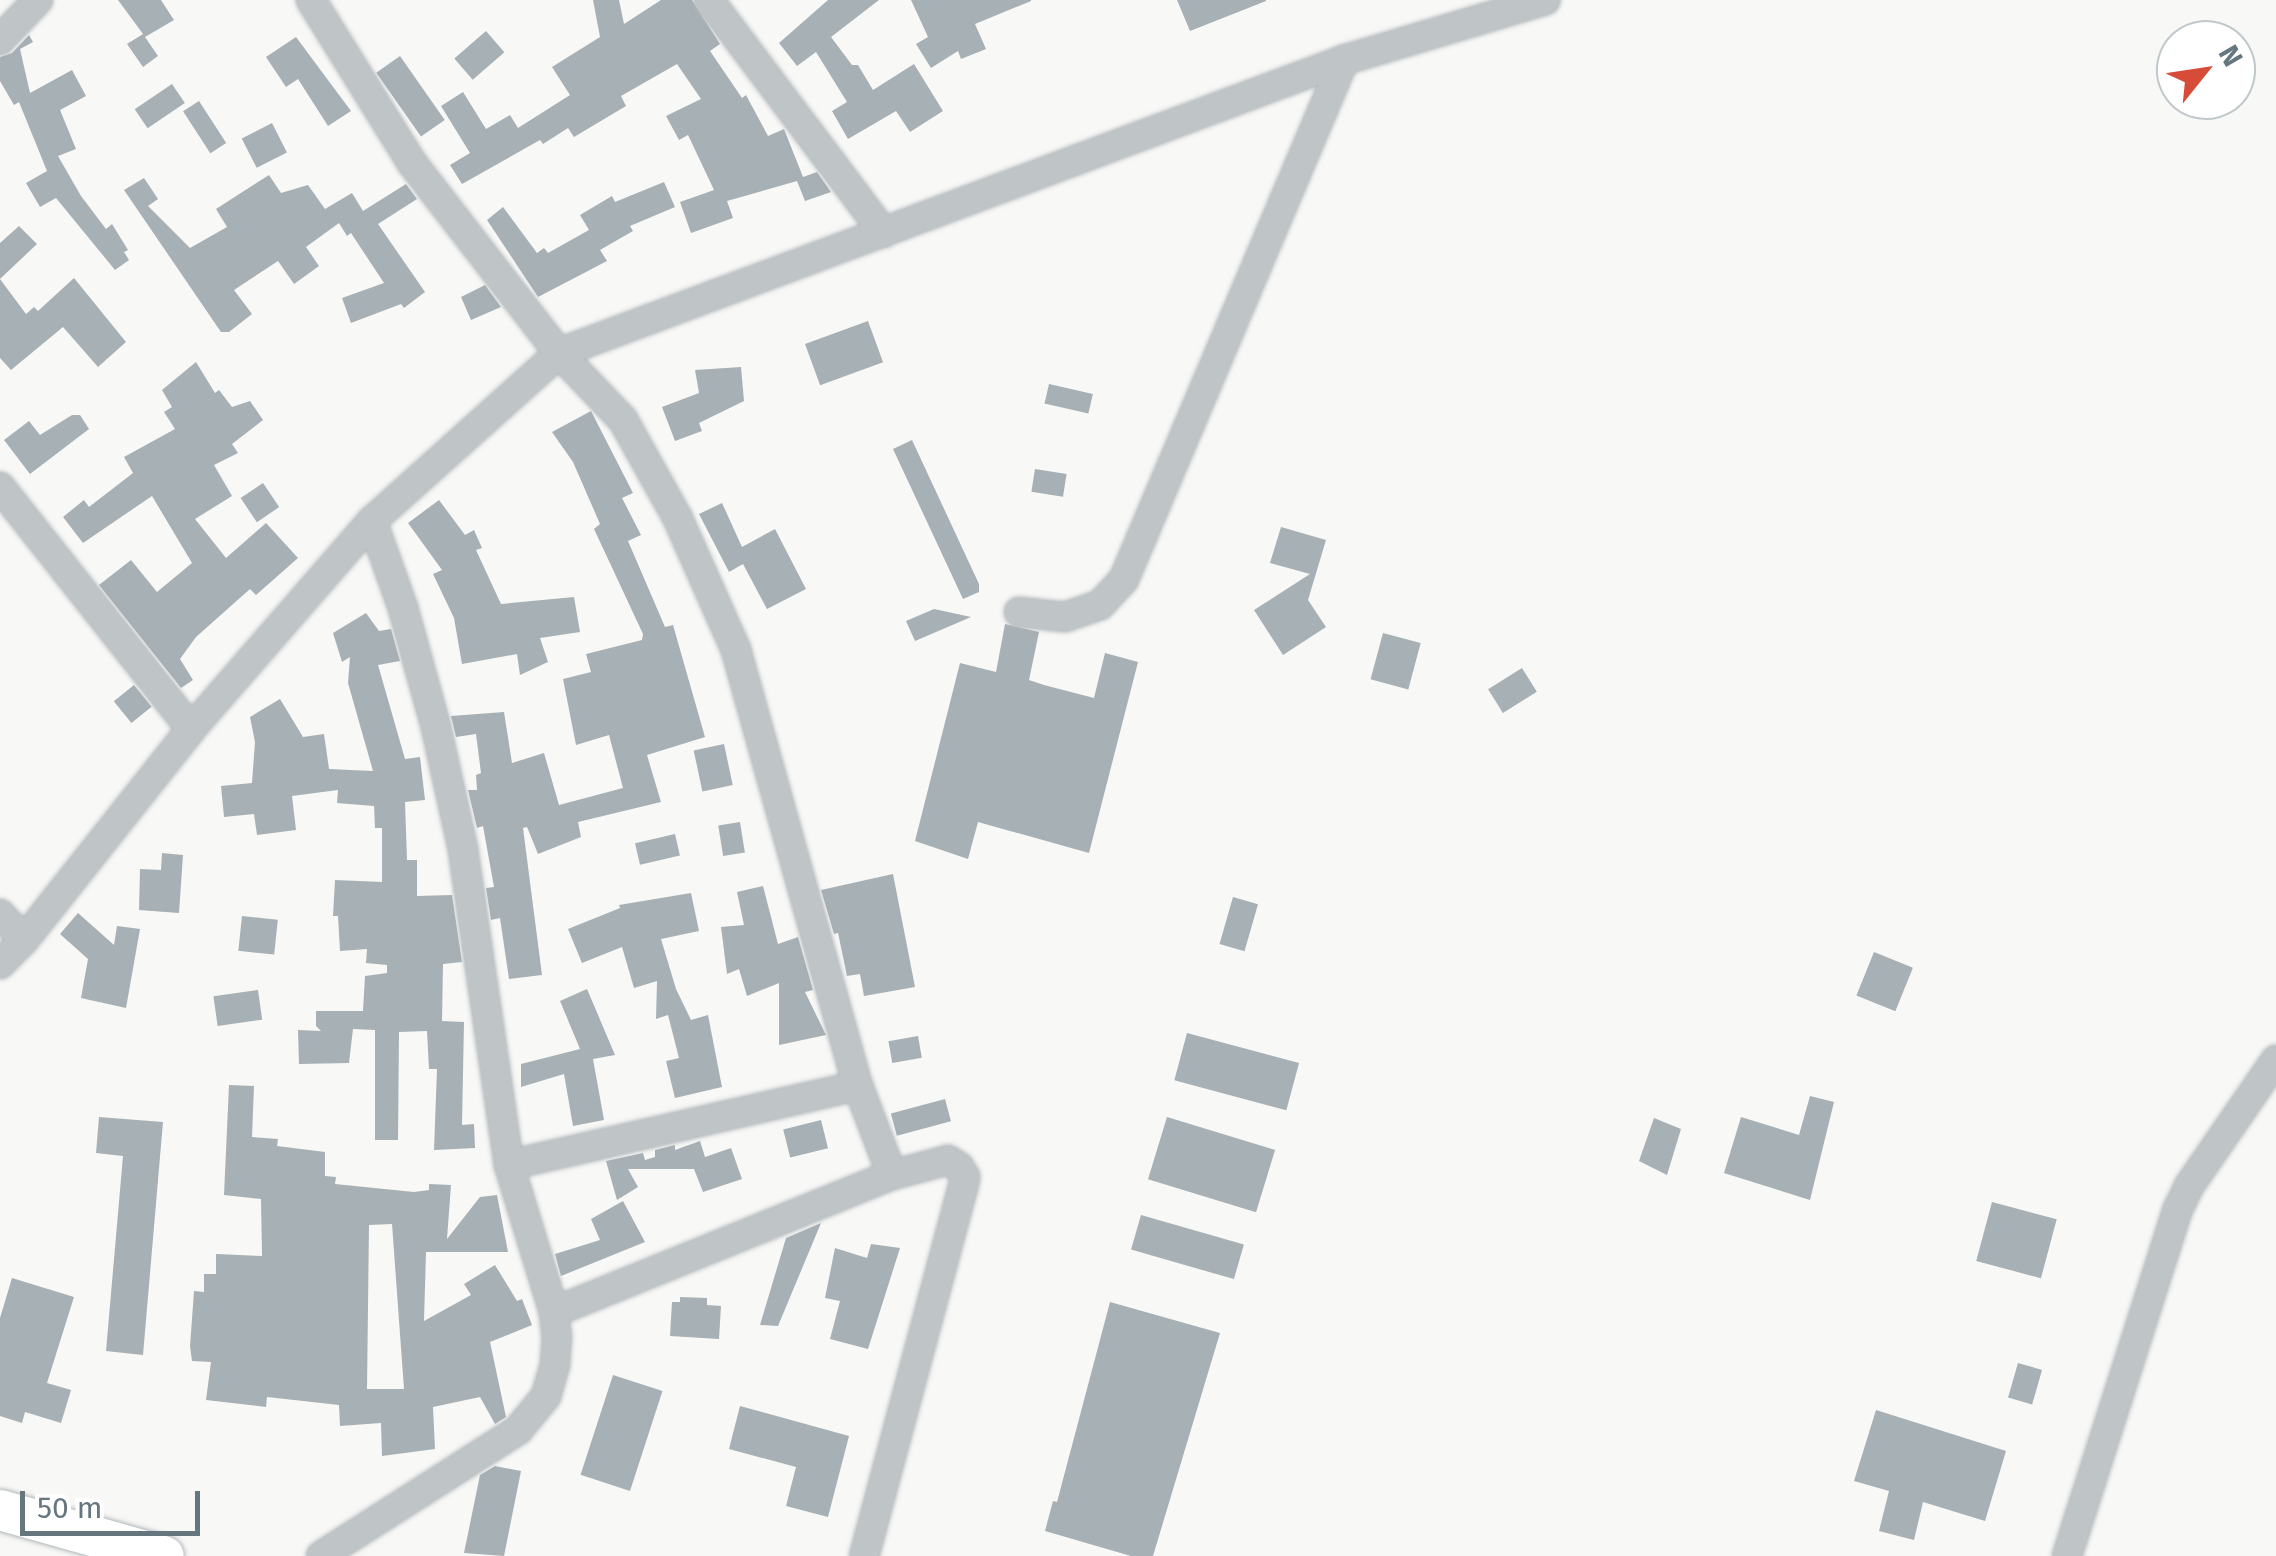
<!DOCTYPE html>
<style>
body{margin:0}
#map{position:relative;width:2276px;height:1556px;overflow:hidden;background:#f8f8f6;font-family:"Fira Sans",sans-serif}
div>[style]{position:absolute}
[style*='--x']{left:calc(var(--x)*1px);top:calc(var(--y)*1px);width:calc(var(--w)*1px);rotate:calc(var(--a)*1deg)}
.building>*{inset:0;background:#a7b0b4;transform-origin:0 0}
.roads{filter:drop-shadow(0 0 2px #b2b8bc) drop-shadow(0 0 2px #b2b8bc)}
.street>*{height:28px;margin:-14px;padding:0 14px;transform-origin:14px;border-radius:14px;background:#bfc4c7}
.secondary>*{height:40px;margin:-20px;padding:0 20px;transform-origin:20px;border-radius:20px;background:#fff}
span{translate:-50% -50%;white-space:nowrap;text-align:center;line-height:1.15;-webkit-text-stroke:10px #fff;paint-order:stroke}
.north{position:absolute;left:2156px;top:20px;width:100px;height:100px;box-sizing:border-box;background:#fff;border:2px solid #c1c8cb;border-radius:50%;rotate:60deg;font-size:28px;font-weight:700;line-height:40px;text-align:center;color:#65767e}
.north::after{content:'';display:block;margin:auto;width:35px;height:45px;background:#d64c38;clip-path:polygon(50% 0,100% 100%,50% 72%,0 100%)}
.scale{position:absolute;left:20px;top:1491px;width:180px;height:45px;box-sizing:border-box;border:5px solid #65767e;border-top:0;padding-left:12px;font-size:30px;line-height:35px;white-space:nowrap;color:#65767e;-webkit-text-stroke:8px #fff;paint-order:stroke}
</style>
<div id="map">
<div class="building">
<i style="clip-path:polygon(118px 0,161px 0,174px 20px,145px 37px,158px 56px,143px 67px,127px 44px,143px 34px)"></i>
<i style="clip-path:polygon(593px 0,619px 0,624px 24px,661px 0,692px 0,720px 44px,710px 51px,742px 98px,746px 95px,768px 136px,784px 129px,803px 177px,817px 172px,831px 192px,805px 201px,797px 181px,727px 201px,733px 218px,691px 233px,680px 202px,714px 190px,688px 135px,679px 140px,666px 116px,701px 99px,677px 64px,621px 96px,626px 106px,574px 137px,568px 128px,543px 144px,540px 140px,462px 184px,450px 165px,470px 153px,441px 106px,463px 92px,486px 129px,510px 115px,518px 128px,570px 95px,552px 67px,600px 37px)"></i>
<i style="clip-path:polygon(828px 0,879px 0,831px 37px,852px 65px,858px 65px,873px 90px,914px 64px,943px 111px,910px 132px,896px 111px,848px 139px,832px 111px,847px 102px,816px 52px,797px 66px,779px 43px)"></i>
<i style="clip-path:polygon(911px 0,1031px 0,1031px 1px,975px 24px,986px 49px,961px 59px,958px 51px,931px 68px,916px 44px,928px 37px)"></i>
<i style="clip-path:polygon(1177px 0,1266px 0,1266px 1px,1190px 31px)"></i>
<i style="left:486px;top:31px;width:28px;height:42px;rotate:49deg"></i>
<i style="clip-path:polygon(29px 35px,33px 42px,20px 49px,30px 93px,72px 70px,86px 96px,60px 110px,76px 149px,58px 156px,81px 196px,106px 229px,112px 224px,128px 250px,124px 252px,129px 260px,115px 270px,56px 198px,40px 207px,26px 183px,47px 171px,19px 102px,14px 105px,0 81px,0 57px,12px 53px)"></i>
<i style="clip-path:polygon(296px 37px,351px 111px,328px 126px,298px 79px,286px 87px,266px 57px)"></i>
<i style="left:400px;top:56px;width:78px;height:29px;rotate:55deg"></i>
<i style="left:172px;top:84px;width:23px;height:45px;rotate:56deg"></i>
<i style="left:199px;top:101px;width:50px;height:19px;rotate:57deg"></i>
<i style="left:272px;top:123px;width:33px;height:34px;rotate:63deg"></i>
<i style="clip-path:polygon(269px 175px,281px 193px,308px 185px,325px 209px,352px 193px,363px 211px,406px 184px,417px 199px,378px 224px,425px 292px,404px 308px,401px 304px,351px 323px,342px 298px,384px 283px,351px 233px,347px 236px,339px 223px,306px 247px,319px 266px,294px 284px,278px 261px,234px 290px,252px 314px,229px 332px,221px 332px,124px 190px,144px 178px,158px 199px,148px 206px,190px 248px,227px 227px,216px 209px)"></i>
<i style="clip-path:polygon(664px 182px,675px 207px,630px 226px,633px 231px,600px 250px,607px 261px,538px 297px,487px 220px,503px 207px,537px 253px,544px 248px,548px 253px,589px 230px,580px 215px,612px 196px,615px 202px)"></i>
<i style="clip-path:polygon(19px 226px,37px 244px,0 279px,0 243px)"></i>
<i style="clip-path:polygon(74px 278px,126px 342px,98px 367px,63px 327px,11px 370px,0 358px,0 279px,26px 314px,34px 307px,38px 311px)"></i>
<i style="clip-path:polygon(485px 285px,501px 307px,471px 320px,461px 297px)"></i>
<i style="left:868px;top:321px;width:44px;height:67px;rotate:70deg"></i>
<i style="clip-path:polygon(196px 362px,215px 393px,219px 390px,232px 407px,250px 401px,263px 420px,232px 444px,238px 453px,214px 465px,232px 496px,195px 519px,226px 558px,266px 523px,298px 558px,256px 595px,250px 589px,196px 637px,180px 659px,193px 680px,181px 688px,99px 585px,131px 560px,157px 592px,192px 563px,152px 496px,83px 543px,63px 517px,84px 500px,89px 507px,133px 473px,124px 457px,175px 429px,164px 412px,172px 407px,162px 390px)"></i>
<i style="clip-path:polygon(741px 367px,744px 401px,699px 423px,702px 431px,675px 441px,662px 407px,699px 393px,695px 370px)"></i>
<i style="left:1049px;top:384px;width:45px;height:20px;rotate:13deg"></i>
<i style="clip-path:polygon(591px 411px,633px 493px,622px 498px,641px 535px,628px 541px,665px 627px,673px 625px,705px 737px,647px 755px,661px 802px,578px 822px,581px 837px,538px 854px,527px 827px,523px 828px,542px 975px,509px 979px,500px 918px,491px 920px,486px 888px,494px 887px,483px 826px,477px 828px,468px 790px,477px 790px,476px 775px,481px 773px,476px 734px,456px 737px,451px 716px,504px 712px,512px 763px,544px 753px,559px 805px,623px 788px,609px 735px,576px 745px,563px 679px,591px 672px,586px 654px,642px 640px,643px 634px,594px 529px,600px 524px,573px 462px,552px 432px)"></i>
<i style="clip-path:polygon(72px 415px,80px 415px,89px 429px,30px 474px,4px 440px,29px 421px,40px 435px)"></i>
<i style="clip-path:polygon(912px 440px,979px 584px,979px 592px,963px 599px,893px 449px)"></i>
<i style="left:1035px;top:469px;width:32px;height:23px;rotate:9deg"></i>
<i style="left:263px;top:483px;width:29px;height:27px;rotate:56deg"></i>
<i style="clip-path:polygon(439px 500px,465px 535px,474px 530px,482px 548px,476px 550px,501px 604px,574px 597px,580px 632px,540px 638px,548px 662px,520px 675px,517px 654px,462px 664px,454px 618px,433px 574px,442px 570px,408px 523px)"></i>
<i style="clip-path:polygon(722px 503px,742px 547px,775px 529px,806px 589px,767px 609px,743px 564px,729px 572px,699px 514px)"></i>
<i style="clip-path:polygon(1281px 527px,1326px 540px,1308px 600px,1326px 627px,1283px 655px,1254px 610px,1310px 574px,1270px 563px)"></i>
<i style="clip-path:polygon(934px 609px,971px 617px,915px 641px,906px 621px)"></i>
<i style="clip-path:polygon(366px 613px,379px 631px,391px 629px,400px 661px,378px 665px,405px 759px,420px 757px,425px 800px,405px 802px,407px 860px,417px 860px,417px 896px,452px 895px,462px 962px,443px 964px,442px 1021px,464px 1022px,462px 1125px,474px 1124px,475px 1148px,434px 1150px,437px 1069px,429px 1069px,427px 1031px,399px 1032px,398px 1140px,375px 1140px,375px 1030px,353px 1029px,349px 1063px,299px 1064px,298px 1030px,321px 1031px,316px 1026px,316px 1011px,363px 1011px,365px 976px,387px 973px,387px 965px,366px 963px,367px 949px,340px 951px,338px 916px,333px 916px,335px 880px,382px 882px,382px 828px,375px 828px,374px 806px,337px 803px,338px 790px,292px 796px,296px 830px,257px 835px,254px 814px,224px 817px,221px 786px,252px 783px,255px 742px,250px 717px,280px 699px,303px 737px,324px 734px,329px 769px,373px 771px,348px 683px,350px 657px,342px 662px,333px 633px)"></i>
<i style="clip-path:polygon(1005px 624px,1039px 632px,1029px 680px,1044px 685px,1094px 698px,1105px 653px,1138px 662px,1089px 853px,978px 822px,968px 859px,915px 841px,960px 663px,996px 672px)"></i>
<i style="left:1383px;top:633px;width:39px;height:48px;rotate:15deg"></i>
<i style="left:1522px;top:668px;width:28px;height:40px;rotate:58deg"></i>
<i style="left:134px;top:685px;width:28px;height:26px;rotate:51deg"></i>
<i style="left:724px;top:744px;width:42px;height:31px;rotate:78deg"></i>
<i style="left:740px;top:822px;width:31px;height:22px;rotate:81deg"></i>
<i style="left:675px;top:834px;width:22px;height:41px;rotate:77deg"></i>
<i style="clip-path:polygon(162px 853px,183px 855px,179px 913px,139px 910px,140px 869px,161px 870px)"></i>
<i style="clip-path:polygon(893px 874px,915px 987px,864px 996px,860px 974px,847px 976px,838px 933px,834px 934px,821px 890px)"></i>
<i style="clip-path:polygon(763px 886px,778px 944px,798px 937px,813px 990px,805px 992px,826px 1035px,779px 1045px,779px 983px,747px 996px,739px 969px,727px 974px,721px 927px,744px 925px,737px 892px)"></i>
<i style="clip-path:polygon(691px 893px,699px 931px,661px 939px,676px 989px,691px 1020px,708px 1015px,722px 1087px,675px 1098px,666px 1061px,679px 1058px,668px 1015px,656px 1019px,657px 981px,634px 988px,622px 947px,582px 963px,568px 929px,620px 908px,619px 905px)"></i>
<i style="left:1233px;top:897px;width:26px;height:49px;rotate:16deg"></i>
<i style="clip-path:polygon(78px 913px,114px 945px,117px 926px,140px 929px,126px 1008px,81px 998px,88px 959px,60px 934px)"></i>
<i style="left:242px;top:916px;width:36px;height:35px;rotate:6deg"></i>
<i style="left:1874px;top:952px;width:42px;height:47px;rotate:22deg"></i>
<i style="clip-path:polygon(587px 989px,615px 1055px,593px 1059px,604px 1120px,573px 1126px,564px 1074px,521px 1087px,521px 1064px,580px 1049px,560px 1001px)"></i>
<i style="left:258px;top:990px;width:30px;height:45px;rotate:82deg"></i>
<i style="left:1187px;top:1033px;width:116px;height:49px;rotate:15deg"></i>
<i style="left:918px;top:1036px;width:22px;height:30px;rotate:80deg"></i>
<i style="clip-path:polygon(evenodd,229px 1085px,254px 1086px,252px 1137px,278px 1139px,277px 1146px,325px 1152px,325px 1176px,336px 1177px,335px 1184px,414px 1192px,429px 1190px,429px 1184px,451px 1185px,447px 1239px,480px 1197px,497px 1195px,508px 1252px,426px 1252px,424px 1321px,471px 1295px,464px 1284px,495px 1265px,517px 1301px,522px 1299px,532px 1325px,490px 1342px,506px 1417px,495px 1424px,480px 1397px,433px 1407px,435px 1449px,382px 1456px,381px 1423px,340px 1426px,339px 1405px,267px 1397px,266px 1407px,206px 1400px,211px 1362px,192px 1361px,190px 1346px,194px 1291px,204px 1292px,204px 1274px,216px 1274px,216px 1254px,262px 1256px,261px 1199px,224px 1195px,229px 1085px,392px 1224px,404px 1389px,367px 1389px,369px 1225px,392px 1224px)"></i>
<i style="clip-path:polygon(1810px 1096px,1834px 1102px,1810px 1200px,1724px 1173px,1741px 1117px,1799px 1135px)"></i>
<i style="left:945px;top:1099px;width:23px;height:56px;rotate:75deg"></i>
<i style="clip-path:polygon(99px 1117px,163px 1122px,143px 1355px,106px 1351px,123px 1156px,96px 1153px)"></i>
<i style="left:1167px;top:1117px;width:113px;height:65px;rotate:17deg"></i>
<i style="clip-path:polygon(1654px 1118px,1681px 1129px,1667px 1175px,1639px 1161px)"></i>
<i style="left:821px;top:1120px;width:29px;height:39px;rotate:76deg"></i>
<i style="clip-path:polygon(700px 1141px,705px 1157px,731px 1148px,742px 1179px,703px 1192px,694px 1169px,628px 1169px,638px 1187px,617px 1200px,606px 1161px,643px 1153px,645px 1160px,655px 1157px,655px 1150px,675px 1145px,675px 1150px)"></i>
<i style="clip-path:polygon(623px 1201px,645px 1242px,561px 1276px,555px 1254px,600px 1240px,591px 1219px)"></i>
<i style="left:1992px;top:1202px;width:67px;height:61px;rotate:15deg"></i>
<i style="left:1141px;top:1215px;width:107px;height:36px;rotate:16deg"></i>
<i style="clip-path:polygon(821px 1223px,778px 1326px,760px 1325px,786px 1238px)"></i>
<i style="clip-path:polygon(871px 1244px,900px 1248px,868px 1349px,830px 1339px,840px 1301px,825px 1298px,835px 1248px,867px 1258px)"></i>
<i style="clip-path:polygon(12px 1278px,74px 1297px,47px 1383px,71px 1390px,61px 1423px,25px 1412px,22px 1423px,0 1416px,0 1318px)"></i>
<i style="clip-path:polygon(680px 1297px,707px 1298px,707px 1305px,721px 1306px,719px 1339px,670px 1336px,672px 1302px,680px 1302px)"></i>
<i style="clip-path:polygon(1110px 1302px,1220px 1333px,1153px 1556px,1131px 1556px,1045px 1531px,1053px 1501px,1057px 1502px)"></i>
<i style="left:2018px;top:1363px;width:25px;height:36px;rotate:16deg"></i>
<i style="left:613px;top:1375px;width:52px;height:105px;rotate:18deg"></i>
<i style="clip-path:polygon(740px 1406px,849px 1436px,828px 1517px,786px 1506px,796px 1467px,729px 1449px)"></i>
<i style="clip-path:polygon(1876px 1410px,2006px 1451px,1985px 1521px,1923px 1502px,1914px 1540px,1879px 1531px,1889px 1491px,1854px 1481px)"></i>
<i style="clip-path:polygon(495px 1466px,521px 1471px,504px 1556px,464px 1553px,480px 1475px)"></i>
</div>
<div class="roads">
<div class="street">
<i style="--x:311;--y:0;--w:192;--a:58.2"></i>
<i style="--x:412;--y:163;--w:240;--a:52.3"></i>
<i style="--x:559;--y:353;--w:93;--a:46.3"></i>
<i style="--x:623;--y:420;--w:113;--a:60.9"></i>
<i style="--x:678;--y:519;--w:143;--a:66.1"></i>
<i style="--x:736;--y:650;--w:453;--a:74.4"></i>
<i style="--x:858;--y:1086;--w:95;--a:69.1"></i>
<i style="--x:709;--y:0;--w:291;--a:53.1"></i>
<i style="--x:0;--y:40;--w:55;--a:-46.5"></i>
<i style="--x:0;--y:487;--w:308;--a:51.7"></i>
<i style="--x:1019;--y:612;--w:46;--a:6.2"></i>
<i style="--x:1065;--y:617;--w:37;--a:-19"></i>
<i style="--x:1100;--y:605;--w:35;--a:-47"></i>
<i style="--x:1124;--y:579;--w:564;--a:-67.03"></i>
<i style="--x:0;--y:914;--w:35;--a:47"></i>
<i style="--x:0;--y:964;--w:34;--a:-45"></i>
<i style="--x:24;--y:940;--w:269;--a:-51.6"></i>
<i style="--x:191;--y:729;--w:276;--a:-49"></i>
<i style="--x:372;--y:521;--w:251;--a:-41.9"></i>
<i style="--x:559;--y:353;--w:838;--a:-20.47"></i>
<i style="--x:1344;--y:60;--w:210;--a:-16.6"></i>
<i style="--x:509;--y:1165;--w:358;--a:-12.8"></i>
<i style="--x:554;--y:1312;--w:365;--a:-22.1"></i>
<i style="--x:892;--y:1175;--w:58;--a:-15"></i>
<i style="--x:948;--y:1160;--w:13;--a:32"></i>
<i style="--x:959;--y:1167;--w:12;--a:59"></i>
<i style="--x:965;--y:1177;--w:10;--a:101"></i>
<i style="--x:963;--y:1187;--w:382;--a:105"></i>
<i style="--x:321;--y:1556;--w:234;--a:-32.6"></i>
<i style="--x:518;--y:1430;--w:44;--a:-50.5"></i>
<i style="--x:546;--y:1396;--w:33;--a:-74"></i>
<i style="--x:555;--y:1364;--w:26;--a:-86"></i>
<i style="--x:557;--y:1338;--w:26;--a:-97"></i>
<i style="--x:554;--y:1312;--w:154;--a:-107"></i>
<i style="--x:509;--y:1165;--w:319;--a:-98.3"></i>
<i style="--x:463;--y:849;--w:125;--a:-102.5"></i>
<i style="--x:436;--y:727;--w:123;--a:-105.5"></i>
<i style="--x:403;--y:608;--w:92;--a:-109.6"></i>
<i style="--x:2067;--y:1556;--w:362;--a:-72.3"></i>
<i style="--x:2177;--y:1211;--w:28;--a:-64"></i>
<i style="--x:2189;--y:1186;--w:153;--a:-55.4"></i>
</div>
<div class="secondary">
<i style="--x:0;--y:1510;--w:170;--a:15.7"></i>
</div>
</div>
<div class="north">N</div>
<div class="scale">50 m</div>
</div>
